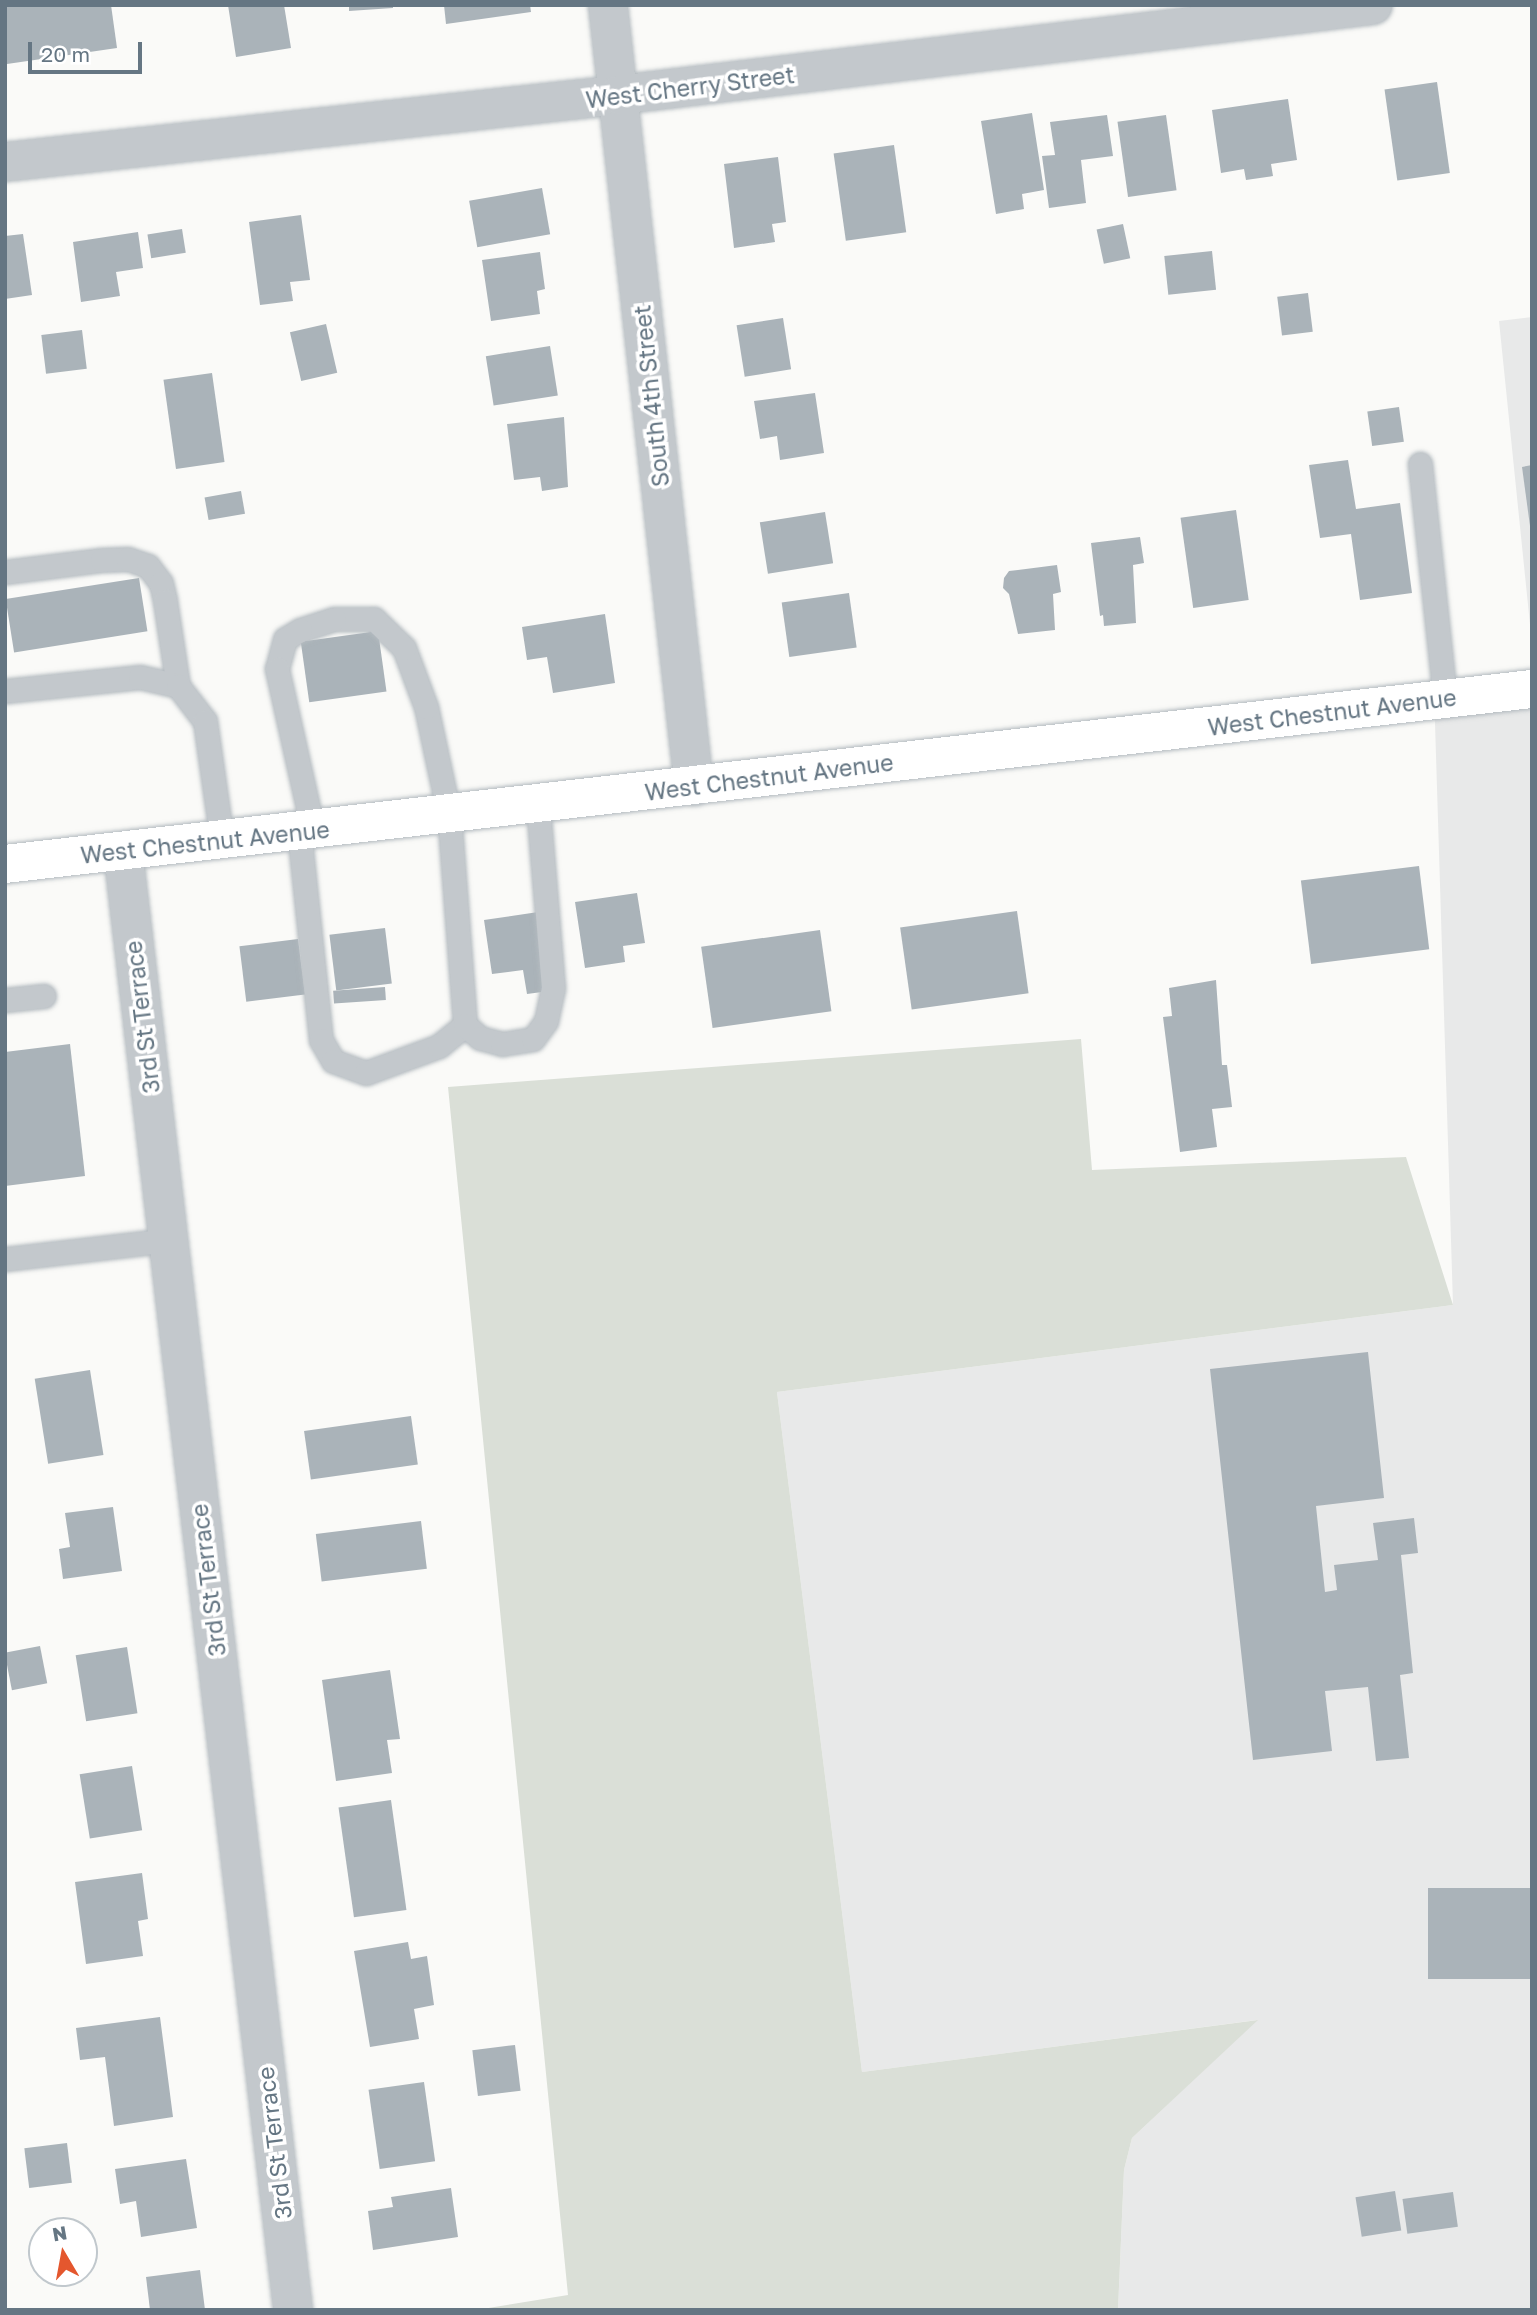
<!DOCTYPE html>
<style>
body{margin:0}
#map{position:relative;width:1537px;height:2315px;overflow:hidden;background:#fafaf8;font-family:"Golos Text",sans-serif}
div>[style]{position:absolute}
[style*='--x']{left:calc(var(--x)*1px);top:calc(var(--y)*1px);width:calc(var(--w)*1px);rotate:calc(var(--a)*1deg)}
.built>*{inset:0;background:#e8e9e9}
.green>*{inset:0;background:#dadfd7}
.building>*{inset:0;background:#aab3b9;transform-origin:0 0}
.roads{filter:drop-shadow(0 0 2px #b3babf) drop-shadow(0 0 2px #b3babf)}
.lane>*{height:23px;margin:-11.5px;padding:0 11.5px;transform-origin:11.5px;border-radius:11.5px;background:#c3c8cc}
.street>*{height:38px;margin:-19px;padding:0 19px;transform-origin:19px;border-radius:19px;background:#c3c8cc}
.secondary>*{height:38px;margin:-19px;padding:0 19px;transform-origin:19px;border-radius:19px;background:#fff}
span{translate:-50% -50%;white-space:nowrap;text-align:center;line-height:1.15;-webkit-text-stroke:7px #fff;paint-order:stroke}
.street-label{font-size:23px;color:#657683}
.frame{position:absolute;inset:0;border:7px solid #657683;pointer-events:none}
.north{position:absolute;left:28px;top:2217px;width:70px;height:70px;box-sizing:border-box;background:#fff;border:2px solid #c1c8cd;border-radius:50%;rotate:350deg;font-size:19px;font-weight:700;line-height:28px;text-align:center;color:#657683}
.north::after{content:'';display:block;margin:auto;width:24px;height:32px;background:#e4572e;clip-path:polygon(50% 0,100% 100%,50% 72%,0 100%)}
.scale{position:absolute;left:28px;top:42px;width:114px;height:32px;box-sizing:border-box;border:4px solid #657683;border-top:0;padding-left:9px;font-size:21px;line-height:24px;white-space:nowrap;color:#657683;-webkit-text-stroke:5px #fff;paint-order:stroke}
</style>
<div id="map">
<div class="built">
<i style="clip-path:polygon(1532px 317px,1532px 644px,1499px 321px)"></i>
<i style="clip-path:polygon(1532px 680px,1532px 2310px,1118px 2310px,1124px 2170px,1132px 2138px,1257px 2020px,862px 2072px,777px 1392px,1453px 1305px,1434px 691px)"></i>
</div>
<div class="green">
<i style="clip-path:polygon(1081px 1039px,1092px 1170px,1406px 1157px,1453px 1305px,777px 1392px,862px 2072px,1258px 2020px,1132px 2138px,1124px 2170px,1118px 2310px,476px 2310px,568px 2295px,448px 1087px)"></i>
</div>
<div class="building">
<i style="clip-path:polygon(5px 5px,111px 5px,117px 48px,7px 64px)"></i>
<i style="clip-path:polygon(228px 5px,284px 5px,291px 48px,236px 57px)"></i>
<i style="clip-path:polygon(349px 5px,393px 5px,393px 8px,349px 11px)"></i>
<i style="clip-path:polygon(444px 5px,530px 5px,531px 12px,446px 24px)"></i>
<i style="left:1437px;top:82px;width:92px;height:53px;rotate:82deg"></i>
<i style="clip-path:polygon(1288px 99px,1297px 160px,1271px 164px,1273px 176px,1246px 180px,1244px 169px,1221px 173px,1212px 110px)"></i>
<i style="clip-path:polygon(1032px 113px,1044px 190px,1022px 194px,1024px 209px,996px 214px,981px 121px)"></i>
<i style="clip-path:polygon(1107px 115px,1113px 156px,1081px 160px,1086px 203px,1049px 208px,1042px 156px,1055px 155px,1050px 122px)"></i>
<i style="left:1166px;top:115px;width:76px;height:49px;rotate:82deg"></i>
<i style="left:894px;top:145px;width:88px;height:61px;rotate:82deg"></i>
<i style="clip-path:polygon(778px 157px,786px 222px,772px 224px,775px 242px,734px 248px,724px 164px)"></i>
<i style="left:542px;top:188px;width:47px;height:74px;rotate:80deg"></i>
<i style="clip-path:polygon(301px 215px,310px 280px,290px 282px,293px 301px,260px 305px,249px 222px)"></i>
<i style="left:1123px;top:224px;width:35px;height:27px;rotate:78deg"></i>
<i style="left:182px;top:229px;width:24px;height:35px;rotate:81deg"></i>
<i style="clip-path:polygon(138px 232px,143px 268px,116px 272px,120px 296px,81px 302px,73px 242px)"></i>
<i style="clip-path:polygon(23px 234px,32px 295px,5px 299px,5px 236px)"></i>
<i style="left:1212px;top:251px;width:39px;height:48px;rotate:84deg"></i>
<i style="clip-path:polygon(540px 252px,545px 289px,537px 291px,540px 314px,491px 321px,482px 260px)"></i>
<i style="left:1308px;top:293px;width:39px;height:31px;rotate:83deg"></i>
<i style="left:783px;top:318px;width:52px;height:47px;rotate:81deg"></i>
<i style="left:326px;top:324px;width:50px;height:37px;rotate:77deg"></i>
<i style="left:82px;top:330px;width:39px;height:41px;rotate:83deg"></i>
<i style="left:550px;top:346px;width:50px;height:65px;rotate:81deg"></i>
<i style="left:212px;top:373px;width:90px;height:49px;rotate:82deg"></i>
<i style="clip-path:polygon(815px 393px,824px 453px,780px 460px,777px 436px,760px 439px,754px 401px)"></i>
<i style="left:1399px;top:407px;width:35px;height:32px;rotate:82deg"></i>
<i style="clip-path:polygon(564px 417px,568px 487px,542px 491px,540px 477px,514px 480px,507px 424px)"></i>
<i style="clip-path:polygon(1348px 460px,1356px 509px,1400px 503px,1412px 593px,1360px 600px,1351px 534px,1320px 538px,1309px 465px)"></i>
<i style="clip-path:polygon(1532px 465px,1532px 526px,1530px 526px,1522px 467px)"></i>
<i style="left:241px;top:491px;width:23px;height:37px;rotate:80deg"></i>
<i style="left:1236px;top:510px;width:91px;height:56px;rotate:82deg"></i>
<i style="left:825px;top:512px;width:52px;height:66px;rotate:81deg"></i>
<i style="clip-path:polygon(1140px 537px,1144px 563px,1133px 565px,1136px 623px,1104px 626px,1103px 615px,1100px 616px,1091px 543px)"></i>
<i style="clip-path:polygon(1057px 565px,1061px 592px,1053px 594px,1055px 630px,1018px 634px,1009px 594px,1003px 588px,1004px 578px,1009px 571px)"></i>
<i style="left:139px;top:578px;width:54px;height:135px;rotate:81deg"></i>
<i style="left:849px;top:593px;width:55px;height:68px;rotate:82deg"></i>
<i style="clip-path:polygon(605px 614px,615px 683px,553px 693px,547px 657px,527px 660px,522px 627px)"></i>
<i style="left:378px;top:631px;width:61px;height:78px;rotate:82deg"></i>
<i style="left:1419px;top:866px;width:84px;height:119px;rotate:83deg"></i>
<i style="clip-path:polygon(637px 893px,645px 943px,623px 946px,625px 962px,585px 968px,575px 902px)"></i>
<i style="clip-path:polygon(545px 911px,557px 990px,527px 994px,523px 970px,492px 974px,484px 920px)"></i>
<i style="left:1017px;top:911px;width:83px;height:118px;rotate:82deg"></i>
<i style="left:385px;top:928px;width:56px;height:56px;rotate:83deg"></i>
<i style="left:820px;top:930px;width:82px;height:120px;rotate:82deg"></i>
<i style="left:298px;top:939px;width:56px;height:59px;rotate:83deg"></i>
<i style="clip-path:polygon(1216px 980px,1222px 1065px,1227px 1065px,1232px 1107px,1212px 1109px,1217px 1147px,1180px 1152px,1163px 1017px,1172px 1016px,1169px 988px)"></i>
<i style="left:385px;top:987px;width:13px;height:52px;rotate:86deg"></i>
<i style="clip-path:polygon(70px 1044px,85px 1176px,5px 1186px,5px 1052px)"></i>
<i style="clip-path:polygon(1368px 1352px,1384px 1498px,1316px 1506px,1325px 1592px,1337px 1590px,1334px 1565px,1378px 1560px,1373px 1523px,1414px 1518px,1418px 1553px,1401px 1555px,1413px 1673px,1400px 1675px,1409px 1758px,1376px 1761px,1368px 1687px,1325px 1691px,1332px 1751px,1253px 1760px,1210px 1369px)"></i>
<i style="left:90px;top:1370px;width:86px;height:56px;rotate:81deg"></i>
<i style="left:411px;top:1416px;width:49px;height:108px;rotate:82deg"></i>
<i style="clip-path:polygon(113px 1507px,122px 1571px,63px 1579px,59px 1549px,70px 1547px,65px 1513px)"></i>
<i style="left:421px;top:1521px;width:48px;height:106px;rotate:83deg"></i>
<i style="left:40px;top:1646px;width:38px;height:36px;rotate:79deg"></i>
<i style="left:127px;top:1647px;width:67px;height:52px;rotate:81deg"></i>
<i style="clip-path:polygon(390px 1670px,400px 1739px,387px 1740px,392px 1773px,336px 1781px,322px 1680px)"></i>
<i style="left:132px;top:1766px;width:65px;height:53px;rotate:81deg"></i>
<i style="left:391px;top:1800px;width:111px;height:53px;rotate:82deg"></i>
<i style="clip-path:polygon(142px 1873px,148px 1919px,138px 1921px,143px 1956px,86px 1964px,75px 1882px)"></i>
<i style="left:1532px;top:1888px;width:91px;height:104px;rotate:90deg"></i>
<i style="clip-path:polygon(408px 1942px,411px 1959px,427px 1956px,434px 2005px,414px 2009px,419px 2039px,370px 2047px,354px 1951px)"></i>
<i style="clip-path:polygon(160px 2017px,173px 2117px,114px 2126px,105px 2057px,80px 2060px,76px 2028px)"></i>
<i style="left:515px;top:2045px;width:46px;height:43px;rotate:83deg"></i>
<i style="left:424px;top:2082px;width:80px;height:56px;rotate:82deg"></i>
<i style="left:67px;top:2143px;width:40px;height:43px;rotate:83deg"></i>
<i style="clip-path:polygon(186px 2159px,197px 2228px,141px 2237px,136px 2201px,120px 2204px,115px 2169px)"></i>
<i style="clip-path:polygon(451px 2188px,458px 2237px,373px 2250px,368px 2211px,393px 2207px,391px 2197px)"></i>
<i style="left:1395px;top:2191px;width:40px;height:40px;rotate:81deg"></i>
<i style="left:1453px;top:2192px;width:35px;height:51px;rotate:82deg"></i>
<i style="clip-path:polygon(200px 2270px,205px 2310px,150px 2310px,146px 2277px)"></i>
</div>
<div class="roads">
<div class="lane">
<i style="--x:1420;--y:464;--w:235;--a:83.9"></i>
<i style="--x:5;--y:572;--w:98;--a:-7.1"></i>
<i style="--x:102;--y:560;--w:26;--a:-2"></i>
<i style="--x:128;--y:559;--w:21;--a:19"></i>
<i style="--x:148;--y:566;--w:21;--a:53"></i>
<i style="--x:161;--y:583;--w:18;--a:77"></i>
<i style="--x:165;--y:601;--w:86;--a:81.3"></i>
<i style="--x:5;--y:691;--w:136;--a:-5.9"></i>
<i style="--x:140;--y:677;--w:39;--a:13"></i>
<i style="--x:178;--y:686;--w:44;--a:52.4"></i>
<i style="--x:205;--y:721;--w:120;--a:81.9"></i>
<i style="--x:299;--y:831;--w:210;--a:84"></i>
<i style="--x:321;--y:1040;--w:24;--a:60"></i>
<i style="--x:333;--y:1061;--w:35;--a:20"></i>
<i style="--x:366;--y:1073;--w:78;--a:-20.3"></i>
<i style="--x:439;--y:1046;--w:33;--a:-39"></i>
<i style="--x:465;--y:1025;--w:212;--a:-94.3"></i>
<i style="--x:449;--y:814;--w:109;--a:-102.1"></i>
<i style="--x:426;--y:707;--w:63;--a:-110.4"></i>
<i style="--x:404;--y:648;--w:42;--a:-136"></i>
<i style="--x:374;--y:619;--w:40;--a:180"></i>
<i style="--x:334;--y:619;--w:36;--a:162"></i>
<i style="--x:300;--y:630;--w:17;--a:149"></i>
<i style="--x:285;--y:639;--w:31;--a:105"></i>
<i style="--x:277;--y:669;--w:165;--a:77.4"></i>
<i style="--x:5;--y:1000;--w:39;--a:-6"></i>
<i style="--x:465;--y:1025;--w:20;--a:41"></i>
<i style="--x:480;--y:1038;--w:23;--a:15"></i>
<i style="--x:502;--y:1044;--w:31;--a:-9"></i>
<i style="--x:533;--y:1039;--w:22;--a:-54"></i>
<i style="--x:546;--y:1021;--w:34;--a:-78"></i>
<i style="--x:553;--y:988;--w:185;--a:-94.7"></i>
<i style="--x:5;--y:1259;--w:165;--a:-6.6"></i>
</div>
<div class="street">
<i style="--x:608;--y:5;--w:786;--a:83.72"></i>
<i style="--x:5;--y:162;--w:617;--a:-6.24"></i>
<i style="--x:618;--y:95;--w:760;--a:-6.8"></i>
<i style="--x:123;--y:851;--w:1469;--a:83.35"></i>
</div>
<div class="secondary">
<i style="--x:5;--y:864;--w:1537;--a:-6.54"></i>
</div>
</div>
<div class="street-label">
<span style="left:690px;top:87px;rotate:-7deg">West Cherry Street</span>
<span style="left:651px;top:396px;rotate:-96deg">South 4th Street</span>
<span style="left:1332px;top:712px;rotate:-7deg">West Chestnut Avenue</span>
<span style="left:769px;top:777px;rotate:-7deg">West Chestnut Avenue</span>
<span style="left:205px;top:842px;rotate:-6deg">West Chestnut Avenue</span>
<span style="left:142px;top:1017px;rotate:-97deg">3rd St Terrace</span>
<span style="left:208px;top:1580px;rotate:-97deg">3rd St Terrace</span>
<span style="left:274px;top:2143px;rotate:-97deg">3rd St Terrace</span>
</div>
<div class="frame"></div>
<div class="north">N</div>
<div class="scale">20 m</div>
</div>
